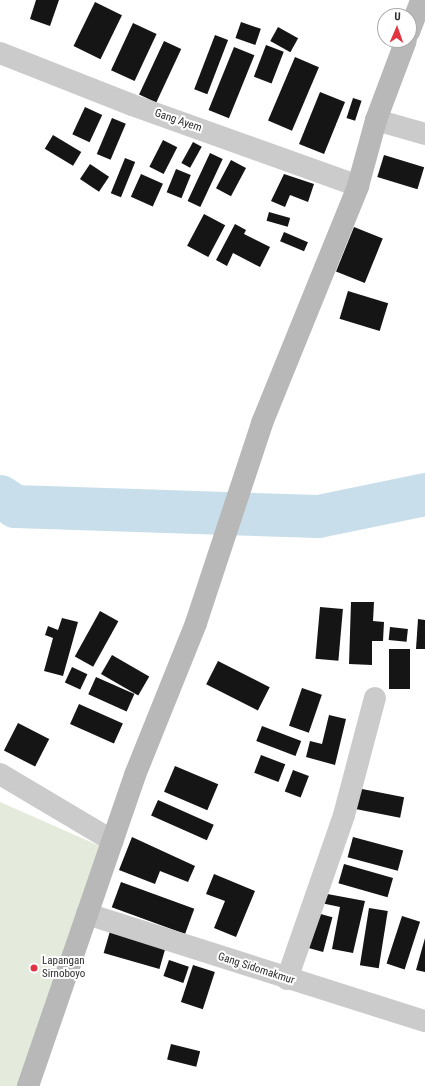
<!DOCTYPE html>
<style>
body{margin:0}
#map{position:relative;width:425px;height:1086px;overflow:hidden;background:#fff;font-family:"Roboto Condensed",sans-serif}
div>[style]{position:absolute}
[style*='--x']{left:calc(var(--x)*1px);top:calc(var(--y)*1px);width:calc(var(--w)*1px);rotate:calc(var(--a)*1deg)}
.green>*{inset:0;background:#e4ebdc}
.river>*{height:43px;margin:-21.5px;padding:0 21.5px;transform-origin:21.5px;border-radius:21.5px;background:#c8deeb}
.building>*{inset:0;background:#151515;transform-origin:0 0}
.street>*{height:22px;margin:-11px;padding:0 11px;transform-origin:11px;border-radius:11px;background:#cbcbcb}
.secondary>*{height:22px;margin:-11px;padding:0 11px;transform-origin:11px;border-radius:11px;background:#b8b8b8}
.dots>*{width:11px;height:11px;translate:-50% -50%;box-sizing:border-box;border:2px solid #fff;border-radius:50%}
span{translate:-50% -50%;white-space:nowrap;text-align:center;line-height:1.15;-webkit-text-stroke:4px #fff;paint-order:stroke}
.street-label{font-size:11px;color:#2e2e2e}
.poi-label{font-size:11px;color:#2e2e2e}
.left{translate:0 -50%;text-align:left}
.north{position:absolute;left:377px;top:8px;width:40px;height:40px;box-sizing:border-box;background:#fff;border:1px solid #ababab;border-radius:50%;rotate:2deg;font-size:11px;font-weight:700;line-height:16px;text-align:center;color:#2e2e2e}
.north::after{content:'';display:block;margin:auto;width:14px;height:18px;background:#e23341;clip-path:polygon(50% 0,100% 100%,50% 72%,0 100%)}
</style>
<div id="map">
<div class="green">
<i style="clip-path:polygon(0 802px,109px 850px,28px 1086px,0 1086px)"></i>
</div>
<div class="river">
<i style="--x:0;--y:496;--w:18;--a:34"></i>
<i style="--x:15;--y:506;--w:303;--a:1.9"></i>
<i style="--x:318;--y:516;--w:109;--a:-11.6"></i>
</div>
<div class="building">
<i style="clip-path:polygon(36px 0,59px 0,50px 26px,30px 19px)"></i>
<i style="left:95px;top:2px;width:30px;height:49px;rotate:26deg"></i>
<i style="left:241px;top:22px;width:21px;height:17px;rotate:19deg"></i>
<i style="left:133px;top:23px;width:26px;height:52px;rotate:25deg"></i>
<i style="left:278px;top:27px;width:23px;height:16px;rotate:29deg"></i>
<i style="left:215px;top:35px;width:14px;height:58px;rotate:21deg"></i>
<i style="left:164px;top:41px;width:19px;height:59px;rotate:25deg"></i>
<i style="left:266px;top:45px;width:19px;height:34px;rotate:21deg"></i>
<i style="left:234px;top:47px;width:22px;height:68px;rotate:22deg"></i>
<i style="left:295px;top:57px;width:26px;height:69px;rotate:23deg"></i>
<i style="left:320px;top:92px;width:27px;height:56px;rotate:22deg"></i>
<i style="left:353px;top:98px;width:9px;height:21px;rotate:18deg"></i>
<i style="left:85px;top:107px;width:19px;height:30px;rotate:25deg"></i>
<i style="left:112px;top:118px;width:15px;height:39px;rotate:23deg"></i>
<i style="left:53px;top:135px;width:33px;height:16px;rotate:31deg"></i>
<i style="left:163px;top:140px;width:16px;height:30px;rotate:27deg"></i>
<i style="left:193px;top:142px;width:10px;height:24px;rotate:29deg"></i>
<i style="left:210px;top:153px;width:14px;height:53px;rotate:25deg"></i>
<i style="left:384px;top:155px;width:42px;height:23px;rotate:17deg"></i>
<i style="left:125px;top:158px;width:11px;height:38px;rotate:22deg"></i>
<i style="left:231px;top:160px;width:17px;height:32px;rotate:28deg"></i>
<i style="left:90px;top:164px;width:23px;height:18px;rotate:34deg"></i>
<i style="left:176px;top:169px;width:16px;height:25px;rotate:22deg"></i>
<i style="left:141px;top:174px;width:24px;height:25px;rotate:24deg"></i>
<i style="clip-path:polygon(284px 174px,314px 184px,308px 202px,290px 195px,285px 207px,271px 201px)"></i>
<i style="left:269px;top:212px;width:22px;height:9px;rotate:16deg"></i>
<i style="left:204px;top:214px;width:24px;height:36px;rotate:28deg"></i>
<i style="clip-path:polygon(235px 224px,246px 230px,244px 234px,270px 247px,260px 267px,233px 253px,227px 266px,216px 260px)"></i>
<i style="left:354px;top:227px;width:31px;height:48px;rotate:22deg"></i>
<i style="left:284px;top:232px;width:26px;height:10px;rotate:23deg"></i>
<i style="left:348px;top:291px;width:42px;height:29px;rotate:17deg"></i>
<i style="clip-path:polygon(351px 602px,374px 602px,373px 621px,384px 622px,383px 641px,372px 641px,372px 665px,349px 664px)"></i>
<i style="left:320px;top:607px;width:23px;height:52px;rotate:5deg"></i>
<i style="left:100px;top:611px;width:21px;height:52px;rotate:29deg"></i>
<i style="clip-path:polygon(62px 618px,78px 622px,63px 676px,44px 671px,53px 638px,45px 635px,48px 626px,58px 630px)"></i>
<i style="clip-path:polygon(418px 619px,425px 620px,425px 649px,416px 649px)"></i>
<i style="left:390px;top:627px;width:18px;height:13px;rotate:6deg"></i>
<i style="left:389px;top:649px;width:21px;height:40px"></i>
<i style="left:112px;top:655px;width:43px;height:22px;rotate:30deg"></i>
<i style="left:218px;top:661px;width:58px;height:26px;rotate:27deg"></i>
<i style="left:72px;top:667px;width:17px;height:17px;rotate:25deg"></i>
<i style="left:96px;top:677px;width:42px;height:19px;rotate:24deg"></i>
<i style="left:302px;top:688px;width:21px;height:40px;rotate:19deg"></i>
<i style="left:79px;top:704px;width:48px;height:22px;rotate:24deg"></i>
<i style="clip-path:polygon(329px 715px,346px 719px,335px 765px,306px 757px,310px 741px,322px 744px)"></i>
<i style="left:18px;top:723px;width:35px;height:31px;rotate:27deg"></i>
<i style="left:262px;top:726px;width:42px;height:16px;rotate:21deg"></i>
<i style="left:261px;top:755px;width:26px;height:19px;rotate:21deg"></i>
<i style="left:175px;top:766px;width:47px;height:28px;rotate:23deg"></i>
<i style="left:293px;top:770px;width:17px;height:23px;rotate:21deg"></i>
<i style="left:357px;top:788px;width:48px;height:21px;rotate:11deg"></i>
<i style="left:158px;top:800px;width:61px;height:17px;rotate:24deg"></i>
<i style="clip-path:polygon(132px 837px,195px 866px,188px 882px,160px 871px,155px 884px,119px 870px)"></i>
<i style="left:353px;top:837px;width:52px;height:21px;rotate:15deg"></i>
<i style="left:344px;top:864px;width:51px;height:20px;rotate:16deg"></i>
<i style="clip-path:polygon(214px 874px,255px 891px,236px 937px,214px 928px,225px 901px,206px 894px)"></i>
<i style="left:121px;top:882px;width:78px;height:27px;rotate:20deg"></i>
<i style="clip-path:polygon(322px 893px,365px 901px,353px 953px,332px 949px,340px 907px,321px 903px)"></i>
<i style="left:369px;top:908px;width:19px;height:58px;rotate:9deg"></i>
<i style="left:317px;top:913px;width:16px;height:36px;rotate:15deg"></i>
<i style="left:402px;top:916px;width:19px;height:50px;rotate:18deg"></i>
<i style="left:110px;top:931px;width:58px;height:23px;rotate:16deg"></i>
<i style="clip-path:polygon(425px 938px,425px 972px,416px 970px)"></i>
<i style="left:169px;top:960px;width:21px;height:17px;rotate:19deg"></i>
<i style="left:193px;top:965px;width:23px;height:39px;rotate:18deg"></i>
<i style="left:171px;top:1044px;width:30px;height:16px;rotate:14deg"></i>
</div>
<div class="street">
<i style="--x:0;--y:53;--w:142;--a:21.5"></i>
<i style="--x:132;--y:105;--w:240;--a:19.7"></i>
<i style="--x:376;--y:120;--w:51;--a:15.9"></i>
<i style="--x:0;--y:774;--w:131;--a:30.7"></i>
<i style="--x:87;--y:914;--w:355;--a:17.6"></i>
<i style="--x:287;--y:979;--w:174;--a:-70.8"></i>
<i style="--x:344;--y:815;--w:121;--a:-75.2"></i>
</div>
<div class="secondary">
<i style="--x:409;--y:32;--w:34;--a:-69"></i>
<i style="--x:28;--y:1086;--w:329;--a:-71"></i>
<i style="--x:135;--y:775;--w:164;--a:-68.1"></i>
<i style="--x:196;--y:623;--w:211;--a:-71.7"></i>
<i style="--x:262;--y:423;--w:256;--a:-67.9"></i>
<i style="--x:358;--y:186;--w:68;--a:-74.7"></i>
<i style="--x:376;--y:120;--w:85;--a:-69.4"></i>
</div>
<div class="dots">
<i style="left:34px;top:968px;background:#e23341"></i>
</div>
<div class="street-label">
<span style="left:178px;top:121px;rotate:19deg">Gang Ayem</span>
<span style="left:256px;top:969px;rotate:18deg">Gang Sidomakmur</span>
</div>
<div class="poi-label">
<span class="left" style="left:42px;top:968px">Lapangan<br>Sirnoboyo</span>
</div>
<div class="north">U</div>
</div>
